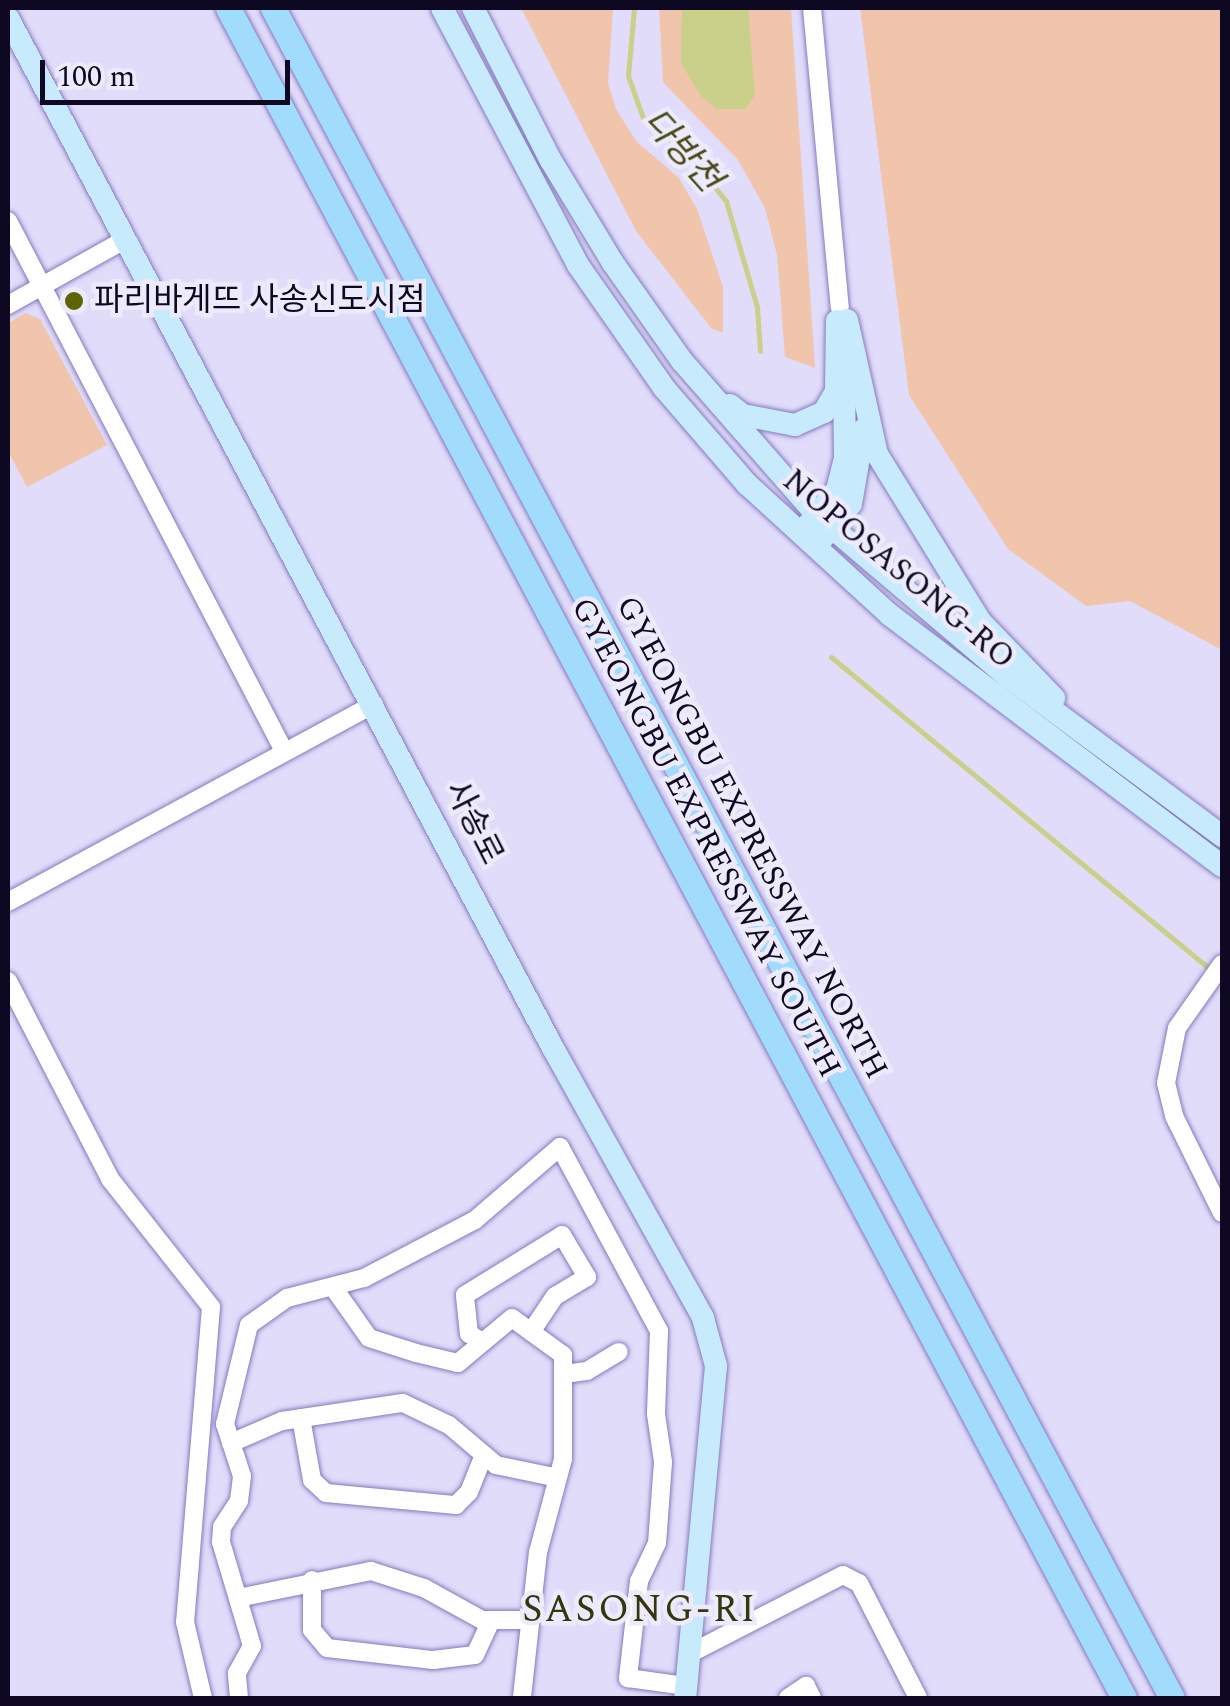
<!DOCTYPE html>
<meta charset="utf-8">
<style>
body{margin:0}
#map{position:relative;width:1230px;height:1706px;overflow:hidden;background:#e0dcfa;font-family:Spectral,"Noto Sans KR",serif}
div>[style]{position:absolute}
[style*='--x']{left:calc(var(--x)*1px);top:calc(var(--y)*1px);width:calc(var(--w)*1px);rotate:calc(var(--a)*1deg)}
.green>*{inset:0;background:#f0c5ac}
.water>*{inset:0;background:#cad08a}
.stream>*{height:5px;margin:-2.5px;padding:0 2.5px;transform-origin:2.5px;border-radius:2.5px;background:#cad08a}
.roads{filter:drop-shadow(0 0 2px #8779bf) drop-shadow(0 0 2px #8779bf)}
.minor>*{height:18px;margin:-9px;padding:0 9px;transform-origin:9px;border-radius:9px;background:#fff}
.major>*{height:22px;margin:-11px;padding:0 11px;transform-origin:11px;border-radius:11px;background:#c7eafd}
.highway>*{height:25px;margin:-12.5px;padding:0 12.5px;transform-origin:12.5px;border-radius:12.5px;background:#a1dcfc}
.dots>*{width:28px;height:28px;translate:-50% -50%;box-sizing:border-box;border:5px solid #edebfb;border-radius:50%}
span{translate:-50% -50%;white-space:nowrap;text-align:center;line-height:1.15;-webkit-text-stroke:9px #edebfb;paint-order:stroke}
.poi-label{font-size:32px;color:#0f0822}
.left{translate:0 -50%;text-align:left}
.street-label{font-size:32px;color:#0f0822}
.water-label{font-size:35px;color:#474a17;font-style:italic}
.quarter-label{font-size:38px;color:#34360d;letter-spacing:2.5px}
.frame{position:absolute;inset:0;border:10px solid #0f0822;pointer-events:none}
.scale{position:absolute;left:40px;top:60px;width:250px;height:45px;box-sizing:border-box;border:5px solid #0f0822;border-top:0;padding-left:12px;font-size:30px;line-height:35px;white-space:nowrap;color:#0f0822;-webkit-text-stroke:8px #edebfb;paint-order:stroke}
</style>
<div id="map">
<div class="green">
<i style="clip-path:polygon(521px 8px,613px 8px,608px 83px,616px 109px,636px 141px,679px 178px,697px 209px,723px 287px,723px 333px,711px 328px,636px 231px)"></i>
<i style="clip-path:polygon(659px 8px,791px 8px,815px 368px,785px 357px,777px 255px,765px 208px,738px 160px,663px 82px)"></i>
<i style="clip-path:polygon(860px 8px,1222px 8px,1222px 650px,1130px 601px,1086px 606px,1008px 549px,909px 395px)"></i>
<i style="clip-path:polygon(26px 313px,40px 319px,107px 445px,27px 487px,8px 451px,8px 323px)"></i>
</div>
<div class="water">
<i style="clip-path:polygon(682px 8px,748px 8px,755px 95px,745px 109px,717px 109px,700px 95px,681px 63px)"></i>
</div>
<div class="stream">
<i style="--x:634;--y:8;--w:68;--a:95"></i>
<i style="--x:628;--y:76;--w:45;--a:70.3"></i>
<i style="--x:643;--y:118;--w:56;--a:38.5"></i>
<i style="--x:687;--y:153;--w:62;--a:50.9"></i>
<i style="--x:726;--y:201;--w:110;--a:73.7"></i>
<i style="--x:757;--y:307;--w:44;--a:86.1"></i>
<i style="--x:831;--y:657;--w:507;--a:39.47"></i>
</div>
<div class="roads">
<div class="minor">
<i style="--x:812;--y:8;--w:301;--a:84.7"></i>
<i style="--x:8;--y:221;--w:598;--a:62.49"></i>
<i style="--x:8;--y:305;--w:135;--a:-29.2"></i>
<i style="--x:8;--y:902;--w:416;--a:-28.4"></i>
<i style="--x:1222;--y:964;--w:78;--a:125.1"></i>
<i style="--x:1177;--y:1028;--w:56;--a:101.3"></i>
<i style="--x:1166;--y:1083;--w:34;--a:76"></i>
<i style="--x:1174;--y:1116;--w:108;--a:63.7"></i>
<i style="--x:8;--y:981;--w:223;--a:62.7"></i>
<i style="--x:110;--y:1179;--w:163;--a:51.7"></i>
<i style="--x:211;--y:1307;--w:316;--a:94.7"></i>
<i style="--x:185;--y:1622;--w:78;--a:76.7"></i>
<i style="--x:333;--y:1287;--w:62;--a:54.8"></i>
<i style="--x:369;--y:1338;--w:49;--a:17.7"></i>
<i style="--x:416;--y:1353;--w:43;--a:13.4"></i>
<i style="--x:458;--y:1363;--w:70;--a:-39.8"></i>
<i style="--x:512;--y:1318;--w:63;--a:36"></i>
<i style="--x:563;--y:1355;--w:104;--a:90"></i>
<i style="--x:563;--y:1459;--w:96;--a:105"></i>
<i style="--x:538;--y:1552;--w:147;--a:96.3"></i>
<i style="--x:483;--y:1342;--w:16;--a:-150"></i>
<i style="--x:469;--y:1334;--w:39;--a:-96"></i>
<i style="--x:465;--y:1295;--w:114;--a:-31.7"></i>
<i style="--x:562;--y:1235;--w:49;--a:59.2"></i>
<i style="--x:587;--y:1277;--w:37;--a:149"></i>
<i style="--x:555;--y:1296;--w:43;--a:123.7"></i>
<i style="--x:565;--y:1374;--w:22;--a:-8"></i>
<i style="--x:587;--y:1371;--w:37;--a:-31"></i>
<i style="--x:301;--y:1418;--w:63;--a:79.9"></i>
<i style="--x:312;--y:1480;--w:19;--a:43"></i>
<i style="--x:326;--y:1493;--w:131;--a:5.3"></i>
<i style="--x:456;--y:1505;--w:18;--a:-45"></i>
<i style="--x:469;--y:1492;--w:40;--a:-68"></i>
<i style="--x:231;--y:1443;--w:56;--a:-23.3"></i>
<i style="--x:282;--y:1421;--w:122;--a:-8.5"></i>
<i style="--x:403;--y:1403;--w:51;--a:25.6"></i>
<i style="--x:449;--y:1425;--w:62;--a:40.4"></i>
<i style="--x:496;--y:1465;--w:63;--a:11.8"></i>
<i style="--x:312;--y:1580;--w:50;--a:90"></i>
<i style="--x:312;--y:1630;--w:23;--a:50"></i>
<i style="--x:327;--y:1648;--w:107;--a:6.5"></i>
<i style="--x:433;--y:1660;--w:42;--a:-6.8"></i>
<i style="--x:475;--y:1655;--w:38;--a:-65"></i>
<i style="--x:238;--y:1598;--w:136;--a:-11.5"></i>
<i style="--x:371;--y:1571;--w:56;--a:17.8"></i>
<i style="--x:424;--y:1588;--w:66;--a:28.9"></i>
<i style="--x:482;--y:1620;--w:46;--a:0"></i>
<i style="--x:689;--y:1654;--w:173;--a:-27.2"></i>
<i style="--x:843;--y:1575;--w:18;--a:27"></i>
<i style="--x:859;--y:1583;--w:129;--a:62.8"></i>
<i style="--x:239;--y:1698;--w:25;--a:-95"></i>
<i style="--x:237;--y:1673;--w:31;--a:-61"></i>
<i style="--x:252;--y:1646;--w:109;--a:-106.6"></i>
<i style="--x:221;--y:1542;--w:15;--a:-86"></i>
<i style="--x:222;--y:1527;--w:31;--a:-57"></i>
<i style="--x:239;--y:1501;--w:25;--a:-83"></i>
<i style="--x:242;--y:1476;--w:55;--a:-108.1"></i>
<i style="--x:225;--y:1424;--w:102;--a:-76.4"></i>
<i style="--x:249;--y:1325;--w:47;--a:-35.4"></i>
<i style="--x:287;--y:1298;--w:80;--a:-14.6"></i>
<i style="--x:364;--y:1278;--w:125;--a:-27.6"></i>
<i style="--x:475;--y:1220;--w:112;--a:-40.7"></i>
<i style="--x:560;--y:1147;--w:209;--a:61.7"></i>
<i style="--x:659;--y:1331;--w:83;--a:92.1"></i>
<i style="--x:656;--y:1414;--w:49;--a:81.7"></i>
<i style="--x:663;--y:1462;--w:81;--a:94.2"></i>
<i style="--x:657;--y:1543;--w:42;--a:115.3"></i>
<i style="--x:639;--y:1581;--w:98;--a:96.5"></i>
<i style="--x:628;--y:1678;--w:59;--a:7.9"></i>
<i style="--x:788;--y:1698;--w:22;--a:-34"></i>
<i style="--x:806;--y:1686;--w:13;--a:63"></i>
</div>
<div class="major">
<i style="--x:442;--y:8;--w:291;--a:62.1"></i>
<i style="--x:578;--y:265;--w:150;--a:55"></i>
<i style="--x:664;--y:388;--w:127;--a:49.2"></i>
<i style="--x:747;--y:484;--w:194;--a:42.5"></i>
<i style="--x:890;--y:615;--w:416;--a:37.1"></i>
<i style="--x:473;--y:8;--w:169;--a:63"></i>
<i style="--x:550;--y:159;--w:122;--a:58.8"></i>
<i style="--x:613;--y:263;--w:120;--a:54.9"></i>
<i style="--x:682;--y:361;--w:205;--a:48.8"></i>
<i style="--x:817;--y:515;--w:250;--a:40.3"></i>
<i style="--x:1008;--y:677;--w:267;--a:36.6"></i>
<i style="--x:8;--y:18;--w:1165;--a:62.12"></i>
<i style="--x:553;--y:1048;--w:309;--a:60.9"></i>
<i style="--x:703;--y:1318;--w:50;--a:74.8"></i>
<i style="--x:716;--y:1366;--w:333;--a:95.3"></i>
<i style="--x:847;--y:320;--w:137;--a:77.4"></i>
<i style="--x:877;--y:454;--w:196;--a:58.3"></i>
<i style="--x:980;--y:621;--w:107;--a:46.1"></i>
<i style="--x:730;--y:405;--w:16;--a:38"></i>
<i style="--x:743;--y:415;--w:53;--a:10.9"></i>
<i style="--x:795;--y:425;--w:32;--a:-24"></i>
<i style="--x:824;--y:412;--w:24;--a:-60"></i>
<i style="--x:836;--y:391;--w:70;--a:-89.2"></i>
<i style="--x:807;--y:526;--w:47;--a:-50.2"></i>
<i style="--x:837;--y:490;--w:32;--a:-76"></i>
<i style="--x:845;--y:459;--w:84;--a:-90.7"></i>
<i style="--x:822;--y:539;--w:45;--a:-50.4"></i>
<i style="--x:851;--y:504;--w:76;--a:-80.2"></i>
</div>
<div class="highway">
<i style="--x:228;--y:8;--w:1913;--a:62.07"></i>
<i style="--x:273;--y:8;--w:1914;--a:61.99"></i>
</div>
</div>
<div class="dots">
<i style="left:74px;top:301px;background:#5f6300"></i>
</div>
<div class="poi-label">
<span class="left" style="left:94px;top:301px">파리바게뜨 사송신도시점</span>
</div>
<div class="street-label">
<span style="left:898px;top:570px;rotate:40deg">NOPOSASONG-RO</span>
<span style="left:473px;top:823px;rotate:63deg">사송로</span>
<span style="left:705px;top:838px;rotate:62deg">GYEONGBU EXPRESSWAY SOUTH</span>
<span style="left:751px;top:838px;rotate:62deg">GYEONGBU EXPRESSWAY NORTH</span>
</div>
<div class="water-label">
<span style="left:681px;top:151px;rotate:48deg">다방천</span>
</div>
<div class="quarter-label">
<span style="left:640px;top:1611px">SASONG-RI</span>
</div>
<div class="frame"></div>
<div class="scale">100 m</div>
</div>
